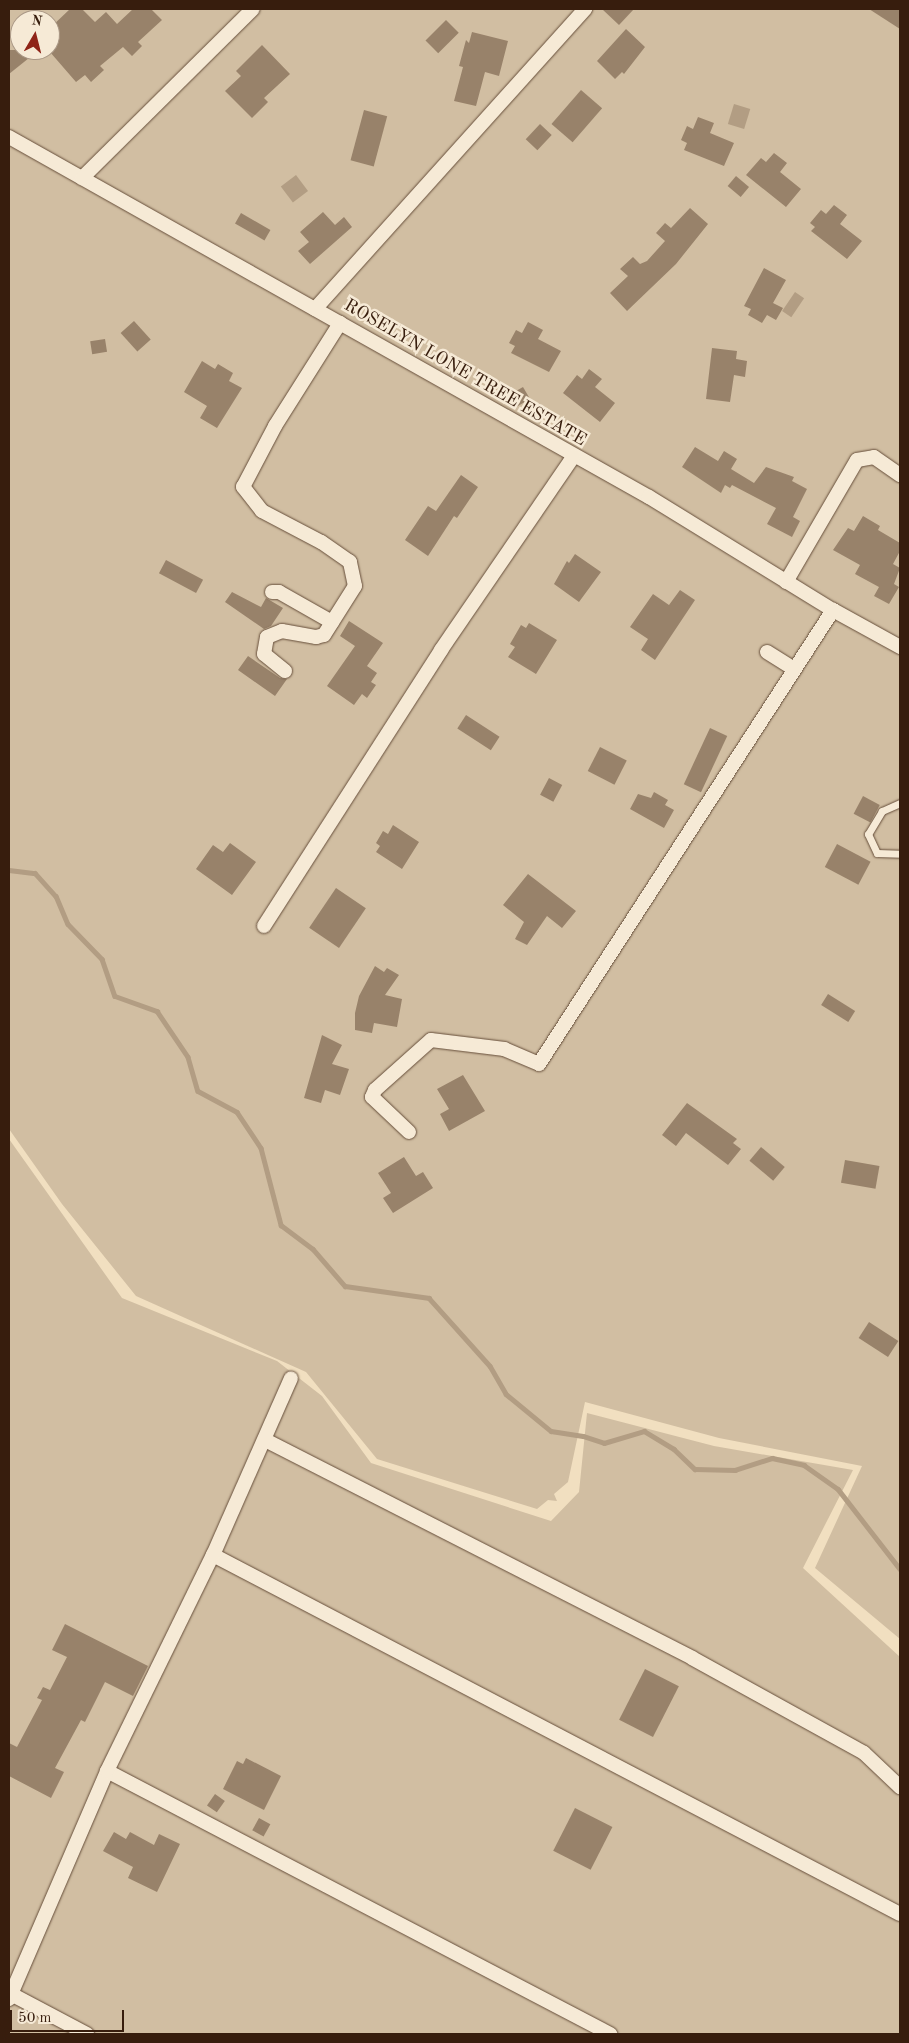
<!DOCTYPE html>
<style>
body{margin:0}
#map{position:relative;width:909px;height:2043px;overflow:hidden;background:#f1dfc0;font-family:"Old Standard TT",serif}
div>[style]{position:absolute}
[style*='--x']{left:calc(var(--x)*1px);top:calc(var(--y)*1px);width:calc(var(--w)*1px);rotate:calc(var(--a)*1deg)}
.green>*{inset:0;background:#d1bea2}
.water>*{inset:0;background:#b29d83;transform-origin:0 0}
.stream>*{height:4.5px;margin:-2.25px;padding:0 2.25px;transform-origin:2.25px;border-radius:2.25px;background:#b29d83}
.building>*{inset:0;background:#98826a;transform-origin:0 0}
.roads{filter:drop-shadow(0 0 1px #664e3a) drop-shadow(0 0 1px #664e3a)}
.lane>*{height:7px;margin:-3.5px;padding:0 3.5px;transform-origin:3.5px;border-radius:3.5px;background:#f6ead6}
.street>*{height:14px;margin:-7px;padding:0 7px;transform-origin:7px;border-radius:7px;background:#f6ead6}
span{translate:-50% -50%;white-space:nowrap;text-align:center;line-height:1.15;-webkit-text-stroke:5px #f6ead6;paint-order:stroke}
.street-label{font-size:18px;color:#371d0d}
.frame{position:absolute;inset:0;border:10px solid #371d0d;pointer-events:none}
.north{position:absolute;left:10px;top:10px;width:50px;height:50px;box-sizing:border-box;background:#f6ead6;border:1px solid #aa9886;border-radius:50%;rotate:8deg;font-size:14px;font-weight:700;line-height:20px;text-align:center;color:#371d0d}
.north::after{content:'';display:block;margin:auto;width:18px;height:22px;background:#8f2418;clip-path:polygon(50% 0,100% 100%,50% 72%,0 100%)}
.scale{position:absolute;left:10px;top:2010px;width:114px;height:22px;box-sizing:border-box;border:2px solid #371d0d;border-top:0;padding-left:6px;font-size:15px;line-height:18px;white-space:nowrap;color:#371d0d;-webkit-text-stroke:4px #f6ead6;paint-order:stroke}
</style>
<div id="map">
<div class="green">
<i style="clip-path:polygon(evenodd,9px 9px,900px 9px,900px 1639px,815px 1568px,862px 1466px,719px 1438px,585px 1402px,568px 1482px,554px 1494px,557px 1501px,548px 1500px,537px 1509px,377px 1459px,306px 1372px,136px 1296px,62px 1204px,9px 1129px,9px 9px,20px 20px,50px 20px,50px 50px,20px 50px,20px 20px)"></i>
<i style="clip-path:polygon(9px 1139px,122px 1298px,277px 1361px,322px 1396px,371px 1463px,551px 1521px,579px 1492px,587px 1413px,714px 1446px,853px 1470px,803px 1568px,900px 1657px,900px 2034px,9px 2034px)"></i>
</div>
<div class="water">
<i style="left:734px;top:104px;width:17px;height:21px;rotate:17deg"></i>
<i style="left:296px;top:175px;width:20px;height:19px;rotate:53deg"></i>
<i style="left:795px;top:292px;width:11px;height:23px;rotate:34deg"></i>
</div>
<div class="stream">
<i style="--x:9;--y:870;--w:26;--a:7"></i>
<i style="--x:35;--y:873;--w:31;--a:48"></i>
<i style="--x:56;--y:896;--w:30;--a:67"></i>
<i style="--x:68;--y:924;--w:49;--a:45.8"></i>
<i style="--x:102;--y:959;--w:39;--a:71"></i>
<i style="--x:115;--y:996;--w:45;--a:19.7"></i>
<i style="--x:157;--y:1011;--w:55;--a:56"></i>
<i style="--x:188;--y:1057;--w:35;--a:74"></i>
<i style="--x:198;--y:1091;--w:44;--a:28.3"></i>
<i style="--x:237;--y:1112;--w:43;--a:56.3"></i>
<i style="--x:261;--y:1148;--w:80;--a:75.4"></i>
<i style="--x:281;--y:1225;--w:40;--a:37"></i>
<i style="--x:313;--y:1249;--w:49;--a:49.1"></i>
<i style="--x:345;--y:1286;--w:85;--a:8.1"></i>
<i style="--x:429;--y:1298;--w:91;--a:48.1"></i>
<i style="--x:490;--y:1366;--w:32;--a:60"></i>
<i style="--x:506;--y:1394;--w:58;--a:39.4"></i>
<i style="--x:551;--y:1431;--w:32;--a:9"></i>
<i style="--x:583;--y:1436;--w:22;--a:18"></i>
<i style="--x:604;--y:1443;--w:42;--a:-16.7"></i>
<i style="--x:644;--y:1431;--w:35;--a:31"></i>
<i style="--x:674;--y:1449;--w:29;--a:44"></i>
<i style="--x:695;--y:1469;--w:40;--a:1.4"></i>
<i style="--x:735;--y:1470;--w:39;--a:-18"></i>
<i style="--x:772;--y:1458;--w:33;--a:12"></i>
<i style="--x:804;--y:1465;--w:42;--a:35.2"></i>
<i style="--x:838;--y:1489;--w:101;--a:52.2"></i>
</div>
<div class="building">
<i style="clip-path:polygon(70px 9px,82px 9px,95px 22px,106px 12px,117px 24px,133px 9px,151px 9px,162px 20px,138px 42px,142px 46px,132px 56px,123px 47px,100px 66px,104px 70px,91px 82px,85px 75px,76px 82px,50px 52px,50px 28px)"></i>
<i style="clip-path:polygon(602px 9px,634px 9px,619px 25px)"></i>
<i style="clip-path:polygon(869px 9px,900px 9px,900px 29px)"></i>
<i style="left:446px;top:20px;width:18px;height:29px;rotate:45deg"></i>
<i style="clip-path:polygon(626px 29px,645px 47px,624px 74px,622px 72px,615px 79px,597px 61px)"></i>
<i style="clip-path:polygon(472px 32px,508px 41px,499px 76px,485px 72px,476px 106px,454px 101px,463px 67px,459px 66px,466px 40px,469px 43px)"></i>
<i style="clip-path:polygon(262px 45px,290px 74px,264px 98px,268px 102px,252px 118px,225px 91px,241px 76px,236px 71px)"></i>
<i style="clip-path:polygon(9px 50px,39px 50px,9px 74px)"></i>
<i style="left:581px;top:90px;width:28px;height:45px;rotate:41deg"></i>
<i style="left:364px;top:110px;width:24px;height:52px;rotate:15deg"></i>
<i style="clip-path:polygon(698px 117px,714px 123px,710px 133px,734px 143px,724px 166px,684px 150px,687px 143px,681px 140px,687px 126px,693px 129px)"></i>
<i style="left:540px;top:124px;width:16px;height:21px;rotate:43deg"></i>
<i style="clip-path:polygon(774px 153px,787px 163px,780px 172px,801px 189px,786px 207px,746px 175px,761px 158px,766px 162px)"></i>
<i style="left:736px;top:176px;width:17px;height:13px;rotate:40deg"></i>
<i style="clip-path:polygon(834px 205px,847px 215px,840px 224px,862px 241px,847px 259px,811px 231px,815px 227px,810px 223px,821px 210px,826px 214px)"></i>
<i style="clip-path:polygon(690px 208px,708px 224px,676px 264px,627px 311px,610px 293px,628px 276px,620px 269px,633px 257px,640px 264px,647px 261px,665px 241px,656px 233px,665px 223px,671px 228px)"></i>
<i style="clip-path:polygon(323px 212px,335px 225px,344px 217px,352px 227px,310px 264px,298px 251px,309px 242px,300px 232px)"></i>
<i style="left:241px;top:213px;width:34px;height:12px;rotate:30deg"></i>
<i style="clip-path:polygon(764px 268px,786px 280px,773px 303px,783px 308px,776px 320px,767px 315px,762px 323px,748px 315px,751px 309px,744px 306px)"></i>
<i style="left:134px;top:321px;width:25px;height:18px;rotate:48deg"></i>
<i style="clip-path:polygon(528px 322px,543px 330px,538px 339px,561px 351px,549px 372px,511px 353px,515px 346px,509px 343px,516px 330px,522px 333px)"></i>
<i style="left:105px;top:339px;width:13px;height:15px;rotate:81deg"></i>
<i style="clip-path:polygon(712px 348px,737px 351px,736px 359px,747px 361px,745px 377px,734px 375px,730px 402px,706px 399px)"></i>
<i style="clip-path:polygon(202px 361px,215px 369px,218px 364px,233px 373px,229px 381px,242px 388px,217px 428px,200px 418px,207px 406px,184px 392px)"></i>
<i style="clip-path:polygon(589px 369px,602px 379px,595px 387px,615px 403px,600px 422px,563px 393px,577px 375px,582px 379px)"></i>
<i style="left:523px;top:387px;width:14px;height:15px;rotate:60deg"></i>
<i style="clip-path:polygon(695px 447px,718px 461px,724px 451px,737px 459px,731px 469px,754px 483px,766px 467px,794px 477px,792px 481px,807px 489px,793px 517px,800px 521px,792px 537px,767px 524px,776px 508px,732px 485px,730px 488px,725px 485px,721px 493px,682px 467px)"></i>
<i style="clip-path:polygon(461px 475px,478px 487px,457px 518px,454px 516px,428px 556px,405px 540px,428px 506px,436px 511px)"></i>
<i style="clip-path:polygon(863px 516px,880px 526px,878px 530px,900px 543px,900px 551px,893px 564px,900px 568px,894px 584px,899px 587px,889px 604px,874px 596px,879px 587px,855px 574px,860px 565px,833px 550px,848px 528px,854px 531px)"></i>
<i style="clip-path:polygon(575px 554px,601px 572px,579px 602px,554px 584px,567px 561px,569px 563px)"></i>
<i style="left:166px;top:560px;width:42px;height:15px;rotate:28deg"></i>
<i style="clip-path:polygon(680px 590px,695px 600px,655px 660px,641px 650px,648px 639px,630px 627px,653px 594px,669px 605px)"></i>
<i style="clip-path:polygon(232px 592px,261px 607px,266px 598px,283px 608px,271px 626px,264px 629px,225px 602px)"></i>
<i style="clip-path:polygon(349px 621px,383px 643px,367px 666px,377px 673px,371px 682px,376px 685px,367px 698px,362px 694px,354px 705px,327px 686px,355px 646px,340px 636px)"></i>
<i style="clip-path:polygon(529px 623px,557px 640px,536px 674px,508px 657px,515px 647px,510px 644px,521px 625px,526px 628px)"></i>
<i style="clip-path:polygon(248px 656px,280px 678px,287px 679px,275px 696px,238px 670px)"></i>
<i style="left:466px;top:715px;width:40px;height:16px;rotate:33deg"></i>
<i style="left:710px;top:728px;width:19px;height:62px;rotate:25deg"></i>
<i style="left:600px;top:747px;width:30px;height:27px;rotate:27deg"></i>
<i style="left:549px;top:778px;width:15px;height:19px;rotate:28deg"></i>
<i style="clip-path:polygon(654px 792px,668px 800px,665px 805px,674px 810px,664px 828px,630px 809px,638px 794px,651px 798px)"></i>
<i style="left:863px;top:796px;width:19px;height:20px;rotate:28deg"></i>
<i style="clip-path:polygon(393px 825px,419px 842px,402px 869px,376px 852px,380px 846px,376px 843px,383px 831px,388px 834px)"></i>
<i style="clip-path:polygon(230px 843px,256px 862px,232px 895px,196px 869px,213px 845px,223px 852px)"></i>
<i style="left:837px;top:844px;width:38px;height:26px;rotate:28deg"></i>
<i style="clip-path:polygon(528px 874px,576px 911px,562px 928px,547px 916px,527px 945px,515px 939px,524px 922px,503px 905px)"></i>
<i style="left:336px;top:888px;width:36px;height:48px;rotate:34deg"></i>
<i style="clip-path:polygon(375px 966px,384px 972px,387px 968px,399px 975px,385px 995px,402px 999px,397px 1027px,374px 1023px,372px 1033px,355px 1030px,355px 1013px,359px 996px)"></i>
<i style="left:828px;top:994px;width:32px;height:13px;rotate:32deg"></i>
<i style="clip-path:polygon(322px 1035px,342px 1045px,332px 1064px,349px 1069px,340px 1095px,325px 1090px,321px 1103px,304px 1098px)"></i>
<i style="clip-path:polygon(463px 1075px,485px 1111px,449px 1131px,440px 1114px,449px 1109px,437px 1089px)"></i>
<i style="clip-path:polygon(687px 1103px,737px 1139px,733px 1143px,741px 1149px,728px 1165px,686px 1133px,676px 1146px,662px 1135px)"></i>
<i style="left:761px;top:1147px;width:31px;height:18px;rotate:40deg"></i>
<i style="clip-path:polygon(404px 1157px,416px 1176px,423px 1172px,433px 1188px,393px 1213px,383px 1198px,391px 1193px,378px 1173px)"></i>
<i style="left:845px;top:1160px;width:35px;height:23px;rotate:10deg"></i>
<i style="left:869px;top:1322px;width:35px;height:19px;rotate:33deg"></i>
<i style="clip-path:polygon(65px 1624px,148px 1666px,133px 1696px,105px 1682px,85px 1722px,81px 1720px,55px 1768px,64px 1772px,51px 1798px,9px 1776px,9px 1743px,17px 1747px,42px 1700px,37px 1698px,43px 1687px,50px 1690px,67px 1657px,52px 1650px)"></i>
<i style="left:645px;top:1669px;width:38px;height:57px;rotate:27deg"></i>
<i style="clip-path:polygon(246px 1758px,281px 1776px,264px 1810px,223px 1789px,237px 1761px,243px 1764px)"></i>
<i style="left:215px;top:1794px;width:12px;height:14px;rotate:35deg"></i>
<i style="left:575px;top:1808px;width:42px;height:48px;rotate:27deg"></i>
<i style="left:259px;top:1818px;width:13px;height:14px;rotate:29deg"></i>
<i style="clip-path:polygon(114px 1832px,126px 1839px,130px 1832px,154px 1845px,159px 1834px,180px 1844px,157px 1892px,128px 1878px,133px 1867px,103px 1851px)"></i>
</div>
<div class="roads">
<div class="lane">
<i style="--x:900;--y:803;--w:20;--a:156"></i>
<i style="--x:882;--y:811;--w:27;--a:121"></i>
<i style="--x:868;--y:834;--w:21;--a:65"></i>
<i style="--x:877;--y:853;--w:23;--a:2"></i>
</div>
<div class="street">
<i style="--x:9;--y:137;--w:734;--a:29.36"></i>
<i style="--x:649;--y:497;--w:216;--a:31.6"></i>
<i style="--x:833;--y:610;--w:77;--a:28.9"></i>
<i style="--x:82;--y:178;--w:240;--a:-44.7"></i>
<i style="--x:315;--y:309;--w:404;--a:-48"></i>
<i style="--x:786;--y:582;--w:141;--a:-59.8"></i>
<i style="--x:857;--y:460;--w:17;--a:-10"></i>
<i style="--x:874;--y:457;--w:32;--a:35"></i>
<i style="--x:272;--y:592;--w:7;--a:0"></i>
<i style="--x:279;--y:592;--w:61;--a:29.5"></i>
<i style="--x:767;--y:652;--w:32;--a:32"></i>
<i style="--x:285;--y:671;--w:27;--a:-141"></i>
<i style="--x:264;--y:654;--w:17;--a:-80"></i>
<i style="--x:267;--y:637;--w:16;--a:-22"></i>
<i style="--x:282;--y:631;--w:35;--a:10"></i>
<i style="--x:316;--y:637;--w:8;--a:-14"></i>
<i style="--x:324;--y:635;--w:58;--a:-57.7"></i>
<i style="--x:355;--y:586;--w:25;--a:-102"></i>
<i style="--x:350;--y:562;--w:35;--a:-145"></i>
<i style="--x:321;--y:542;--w:67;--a:-152.3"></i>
<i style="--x:262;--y:511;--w:31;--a:-128"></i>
<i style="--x:243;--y:487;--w:69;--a:-62.3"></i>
<i style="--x:275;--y:426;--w:122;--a:-57.7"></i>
<i style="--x:264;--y:926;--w:328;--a:-57.3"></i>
<i style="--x:441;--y:650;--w:235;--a:-55.6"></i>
<i style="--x:409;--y:1132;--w:51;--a:-136.6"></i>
<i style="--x:372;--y:1097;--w:8;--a:-67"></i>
<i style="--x:375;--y:1090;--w:75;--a:-41.8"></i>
<i style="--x:431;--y:1040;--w:74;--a:7"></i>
<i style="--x:504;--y:1049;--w:38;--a:23"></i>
<i style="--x:539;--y:1064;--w:541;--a:-57.07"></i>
<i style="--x:265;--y:1440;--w:479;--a:27"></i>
<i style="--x:692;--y:1658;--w:196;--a:28.9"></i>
<i style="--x:864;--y:1753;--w:50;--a:43.4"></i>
<i style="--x:213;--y:1555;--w:775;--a:27.59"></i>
<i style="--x:107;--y:1771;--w:568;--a:27.6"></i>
<i style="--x:11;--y:1994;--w:86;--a:27.8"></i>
<i style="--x:9;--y:1999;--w:248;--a:-66.7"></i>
<i style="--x:107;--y:1771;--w:241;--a:-63.9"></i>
<i style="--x:213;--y:1555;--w:193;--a:-66.2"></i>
</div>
</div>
<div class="street-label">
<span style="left:465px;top:373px;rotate:30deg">ROSELYN LONE TREE ESTATE</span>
</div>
<div class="frame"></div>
<div class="north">N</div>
<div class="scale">50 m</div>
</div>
